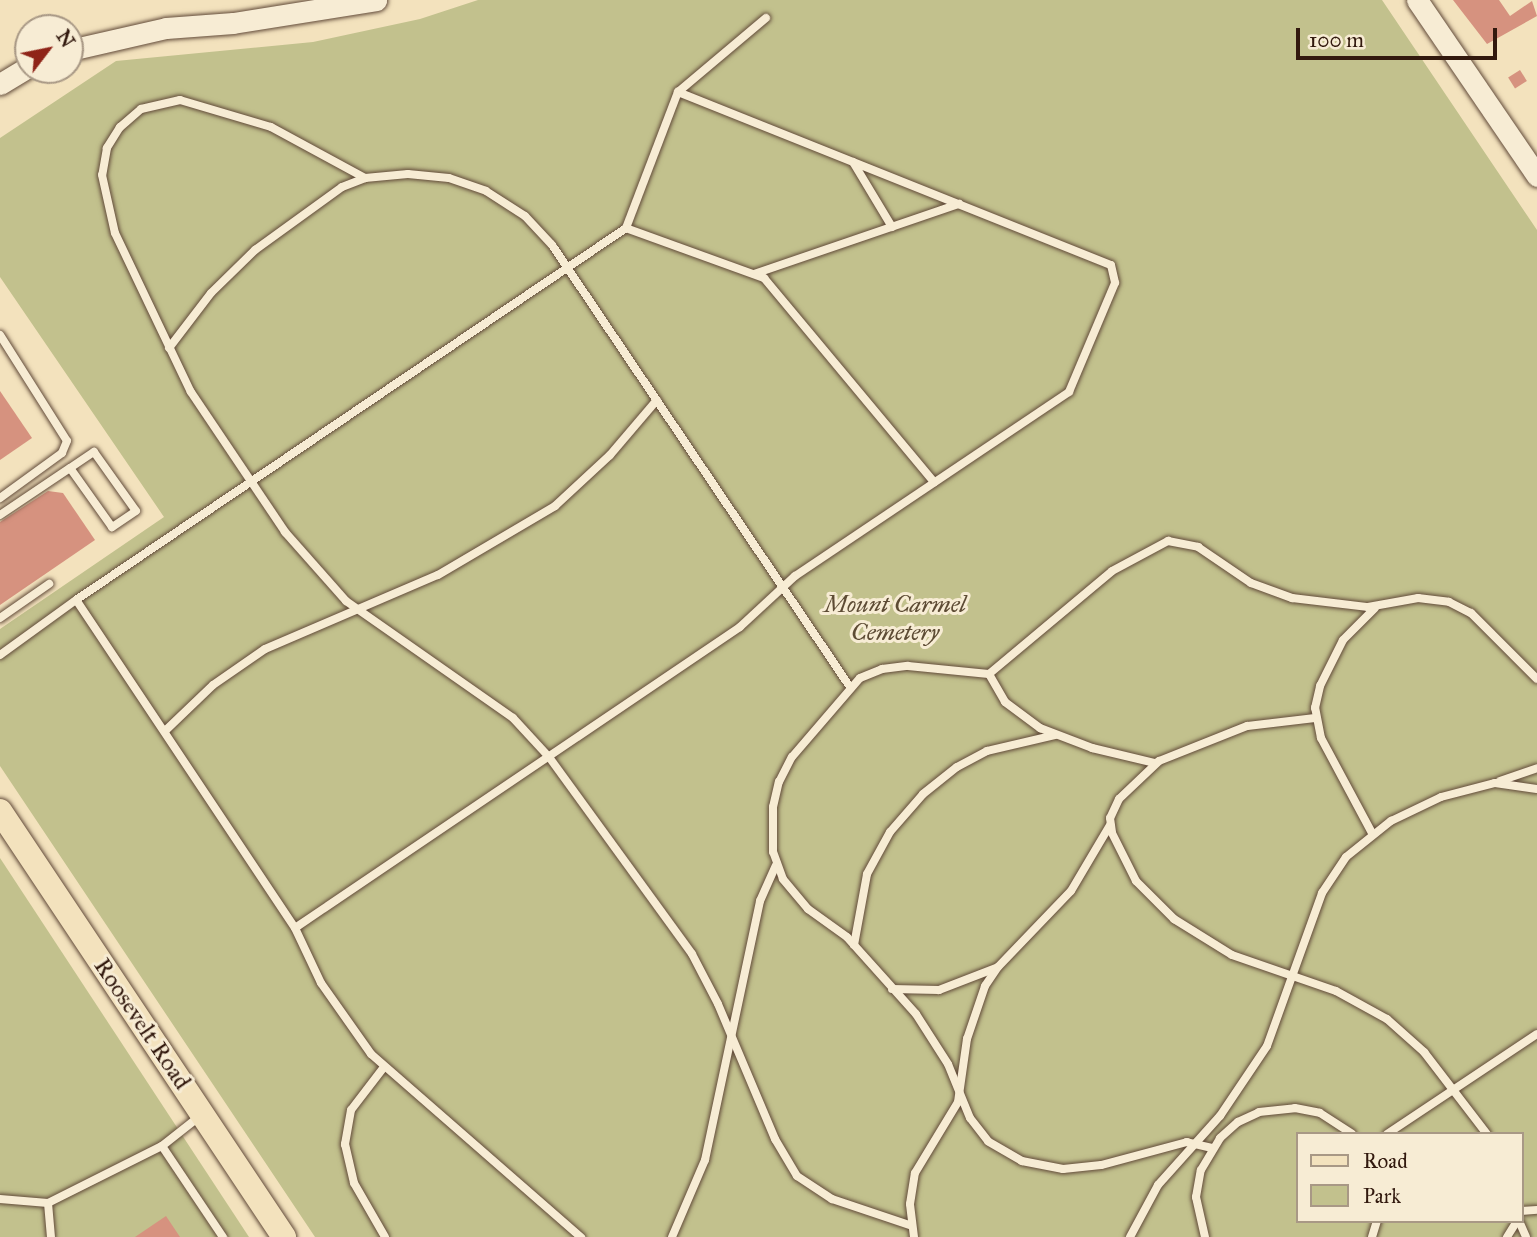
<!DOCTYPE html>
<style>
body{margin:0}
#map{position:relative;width:1537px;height:1237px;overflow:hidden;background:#f3e2bd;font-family:"IM FELL Great Primer",serif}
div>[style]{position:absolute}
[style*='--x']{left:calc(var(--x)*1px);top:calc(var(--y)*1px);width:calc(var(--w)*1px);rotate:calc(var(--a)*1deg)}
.green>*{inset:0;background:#c2c18d}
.building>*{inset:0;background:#d6927f;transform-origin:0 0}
.roads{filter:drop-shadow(0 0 2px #624b3a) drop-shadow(0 0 2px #624b3a)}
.lane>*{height:8px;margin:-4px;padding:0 4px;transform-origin:4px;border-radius:4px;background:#f7ecd4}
.secondary>*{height:21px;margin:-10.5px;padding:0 10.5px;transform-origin:10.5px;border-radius:10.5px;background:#f7ecd4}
.primary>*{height:24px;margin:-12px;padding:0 12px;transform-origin:12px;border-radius:12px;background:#f3e2bd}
span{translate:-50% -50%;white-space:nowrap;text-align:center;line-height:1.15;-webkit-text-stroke:6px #f7ecd4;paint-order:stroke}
.park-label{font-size:24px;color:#5d4b34;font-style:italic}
.street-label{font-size:24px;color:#32190e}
.legend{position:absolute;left:1296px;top:1132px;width:228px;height:91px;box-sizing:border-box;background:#f7ecd4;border:2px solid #a89885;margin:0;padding:9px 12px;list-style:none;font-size:21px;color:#32190e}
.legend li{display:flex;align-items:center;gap:14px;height:35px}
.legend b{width:35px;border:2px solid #a89885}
.north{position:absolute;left:14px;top:14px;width:70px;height:70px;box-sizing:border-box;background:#f7ecd4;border:2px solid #a89885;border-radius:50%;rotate:58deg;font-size:19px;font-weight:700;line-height:28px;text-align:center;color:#32190e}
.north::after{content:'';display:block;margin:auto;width:24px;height:32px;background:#8f2418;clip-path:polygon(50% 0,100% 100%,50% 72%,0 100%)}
.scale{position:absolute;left:1296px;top:28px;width:201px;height:32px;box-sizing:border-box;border:4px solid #32190e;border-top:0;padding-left:9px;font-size:21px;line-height:24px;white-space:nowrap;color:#32190e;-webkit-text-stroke:5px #f7ecd4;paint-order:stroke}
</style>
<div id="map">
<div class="green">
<i style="clip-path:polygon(evenodd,478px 0,1382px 0,1537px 230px,1537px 1237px,315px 1237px,0 766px,0 629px,164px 517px,0 277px,0 138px,116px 61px,313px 42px,420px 19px,478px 0,1297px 1134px,1521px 1134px,1521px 1221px,1297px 1221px,1297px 1134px)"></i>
<i style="clip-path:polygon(0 858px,249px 1237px,0 1237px)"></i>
</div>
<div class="building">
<i style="clip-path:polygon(1453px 0,1499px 0,1510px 16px,1532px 1px,1537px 16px,1487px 44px)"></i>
<i style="left:1520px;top:70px;width:13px;height:14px;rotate:58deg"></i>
<i style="clip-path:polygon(0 391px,32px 438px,0 460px)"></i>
<i style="clip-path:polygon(48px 491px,63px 493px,95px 540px,0 605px,0 522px)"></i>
<i style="clip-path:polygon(166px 1216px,180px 1237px,135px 1237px)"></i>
</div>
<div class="roads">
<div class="lane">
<i style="--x:678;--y:92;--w:466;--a:21.8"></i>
<i style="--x:1111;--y:265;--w:18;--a:77"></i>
<i style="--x:1115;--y:283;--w:118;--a:112.9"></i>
<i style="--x:1069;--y:392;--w:330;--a:146.1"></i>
<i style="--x:795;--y:576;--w:75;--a:137.2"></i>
<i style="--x:740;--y:627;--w:537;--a:145.93"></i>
<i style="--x:295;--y:928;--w:394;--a:-123.7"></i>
<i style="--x:76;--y:600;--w:664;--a:-34.07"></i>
<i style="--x:626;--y:228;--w:146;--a:-69.1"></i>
<i style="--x:678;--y:92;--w:115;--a:-40.1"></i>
<i style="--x:853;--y:162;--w:76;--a:59"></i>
<i style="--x:365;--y:178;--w:107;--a:-151.5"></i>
<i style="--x:271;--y:127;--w:95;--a:-163.5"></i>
<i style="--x:180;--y:100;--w:40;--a:167"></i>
<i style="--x:141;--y:109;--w:28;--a:139"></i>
<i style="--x:120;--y:127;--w:25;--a:122"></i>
<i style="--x:107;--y:148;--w:27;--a:100"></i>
<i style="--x:102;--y:175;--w:59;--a:77.4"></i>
<i style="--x:115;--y:233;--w:176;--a:64.5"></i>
<i style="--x:191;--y:392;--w:169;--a:56.1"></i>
<i style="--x:285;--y:532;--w:92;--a:48.5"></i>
<i style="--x:346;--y:601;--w:204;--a:35"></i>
<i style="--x:513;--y:718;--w:53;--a:47.3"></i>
<i style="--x:549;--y:757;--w:243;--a:54"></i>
<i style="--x:692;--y:954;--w:56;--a:62.5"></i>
<i style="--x:718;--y:1004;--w:147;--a:67.1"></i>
<i style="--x:775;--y:1139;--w:43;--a:59.3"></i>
<i style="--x:797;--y:1176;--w:42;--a:33.3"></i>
<i style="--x:832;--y:1199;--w:84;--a:18.6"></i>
<i style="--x:626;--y:228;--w:147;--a:19.9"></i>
<i style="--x:764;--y:278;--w:266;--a:50.2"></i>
<i style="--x:754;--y:274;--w:217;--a:-18.9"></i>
<i style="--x:0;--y:335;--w:125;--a:57.7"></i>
<i style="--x:67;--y:441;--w:13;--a:113"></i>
<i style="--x:62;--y:453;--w:77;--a:144"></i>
<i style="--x:169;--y:348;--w:69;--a:-52.6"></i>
<i style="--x:211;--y:293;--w:62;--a:-44.3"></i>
<i style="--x:255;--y:250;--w:107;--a:-35.9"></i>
<i style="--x:342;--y:187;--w:25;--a:-21"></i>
<i style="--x:365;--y:178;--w:43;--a:-5.3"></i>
<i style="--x:408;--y:174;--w:41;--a:5.6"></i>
<i style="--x:449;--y:178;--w:39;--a:19"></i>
<i style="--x:486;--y:191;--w:46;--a:32.7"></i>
<i style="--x:525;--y:216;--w:40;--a:47"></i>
<i style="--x:552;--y:245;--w:533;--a:56.01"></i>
<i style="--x:0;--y:515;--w:84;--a:-33.9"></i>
<i style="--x:70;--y:468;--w:29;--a:-34"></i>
<i style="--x:94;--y:452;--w:72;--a:54.6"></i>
<i style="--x:136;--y:511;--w:29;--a:146"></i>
<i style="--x:112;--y:527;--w:72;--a:-125.4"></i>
<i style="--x:0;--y:618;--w:60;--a:-34.8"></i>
<i style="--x:0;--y:655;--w:94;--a:-35.9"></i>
<i style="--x:989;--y:674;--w:32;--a:60"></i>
<i style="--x:1005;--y:702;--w:44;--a:36.6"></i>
<i style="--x:1040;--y:728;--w:56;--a:21"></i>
<i style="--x:1092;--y:748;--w:65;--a:13.4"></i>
<i style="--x:1315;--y:718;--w:68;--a:173.3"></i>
<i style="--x:1247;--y:726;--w:95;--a:158.3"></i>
<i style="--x:1159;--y:761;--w:55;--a:136.5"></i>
<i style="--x:1119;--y:799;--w:21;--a:115"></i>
<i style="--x:1110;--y:818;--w:15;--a:82"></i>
<i style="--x:1112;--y:833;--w:54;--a:63.4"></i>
<i style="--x:1136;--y:881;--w:54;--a:45"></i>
<i style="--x:1174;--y:919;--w:68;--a:31.8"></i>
<i style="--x:1232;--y:955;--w:110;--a:19.1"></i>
<i style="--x:1336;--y:991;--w:58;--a:28.8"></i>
<i style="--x:1387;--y:1019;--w:50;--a:41.7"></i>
<i style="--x:1424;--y:1052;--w:103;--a:52.5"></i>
<i style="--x:165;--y:731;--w:66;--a:-43.8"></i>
<i style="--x:213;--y:685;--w:63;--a:-34.7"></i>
<i style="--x:265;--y:649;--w:188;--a:-23.2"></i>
<i style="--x:438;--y:575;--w:136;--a:-30.5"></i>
<i style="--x:555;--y:506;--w:75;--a:-42.8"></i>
<i style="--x:610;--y:455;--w:72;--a:-49.5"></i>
<i style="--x:1500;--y:781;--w:39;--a:-19"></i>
<i style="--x:1372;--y:833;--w:108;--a:-118.2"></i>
<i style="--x:1321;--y:738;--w:31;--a:-101"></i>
<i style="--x:1315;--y:708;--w:23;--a:-77"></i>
<i style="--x:1320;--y:686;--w:51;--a:-63.4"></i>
<i style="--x:1343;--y:640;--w:45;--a:-45"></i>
<i style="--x:295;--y:928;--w:61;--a:64.7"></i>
<i style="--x:321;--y:983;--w:87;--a:54.8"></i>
<i style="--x:371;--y:1054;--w:279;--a:41.1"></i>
<i style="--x:854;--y:945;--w:72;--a:-79.6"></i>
<i style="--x:867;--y:874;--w:48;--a:-61.3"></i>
<i style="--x:890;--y:832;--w:50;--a:-49"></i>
<i style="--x:923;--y:794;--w:43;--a:-38.5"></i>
<i style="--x:957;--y:767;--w:34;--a:-28"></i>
<i style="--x:987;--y:751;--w:70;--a:-13.2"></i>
<i style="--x:892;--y:989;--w:47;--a:1.2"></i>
<i style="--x:939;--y:990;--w:61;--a:-21.1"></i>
<i style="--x:384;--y:1067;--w:54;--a:127.5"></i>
<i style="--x:351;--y:1110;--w:35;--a:100"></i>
<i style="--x:345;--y:1144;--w:40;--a:77"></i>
<i style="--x:354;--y:1183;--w:62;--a:60.1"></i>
<i style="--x:1387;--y:1134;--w:180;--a:-33.7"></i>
<i style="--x:162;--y:1146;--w:110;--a:56.2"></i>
<i style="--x:1212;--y:1148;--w:26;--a:-167"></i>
<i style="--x:1187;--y:1142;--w:89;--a:165"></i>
<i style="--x:1101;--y:1165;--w:38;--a:174"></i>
<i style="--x:1063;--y:1169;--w:42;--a:-169"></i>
<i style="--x:1022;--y:1161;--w:39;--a:-150"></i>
<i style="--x:988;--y:1141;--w:29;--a:-128"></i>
<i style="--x:970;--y:1118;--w:58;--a:-112.2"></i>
<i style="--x:948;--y:1064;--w:59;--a:-122.6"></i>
<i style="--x:916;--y:1014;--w:103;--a:-131.9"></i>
<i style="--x:847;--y:937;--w:48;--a:-144.3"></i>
<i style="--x:808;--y:909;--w:39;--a:-130"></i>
<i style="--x:783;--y:879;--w:29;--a:-110"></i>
<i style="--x:773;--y:852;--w:45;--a:-90"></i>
<i style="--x:773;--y:807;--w:26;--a:-77"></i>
<i style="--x:779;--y:782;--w:28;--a:-63"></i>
<i style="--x:792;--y:757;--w:104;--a:-49.3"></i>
<i style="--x:860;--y:678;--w:24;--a:-22"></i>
<i style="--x:882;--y:669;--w:26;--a:-7"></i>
<i style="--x:908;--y:666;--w:81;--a:5.6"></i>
<i style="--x:989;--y:674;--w:160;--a:-39.9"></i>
<i style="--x:1112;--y:571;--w:64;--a:-28.2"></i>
<i style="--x:1168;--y:541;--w:31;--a:11"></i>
<i style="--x:1198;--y:547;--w:64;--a:34.2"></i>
<i style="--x:1251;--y:583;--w:44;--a:20.1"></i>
<i style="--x:1292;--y:598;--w:77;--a:6.8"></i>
<i style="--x:1368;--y:607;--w:51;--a:-10.2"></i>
<i style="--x:1418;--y:598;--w:31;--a:7"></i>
<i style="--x:1449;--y:602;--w:25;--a:27"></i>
<i style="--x:1471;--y:613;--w:93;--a:45"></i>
<i style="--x:0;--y:1199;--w:48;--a:4.8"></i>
<i style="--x:48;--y:1203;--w:127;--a:-26.6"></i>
<i style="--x:162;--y:1146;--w:48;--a:-38.3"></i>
<i style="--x:48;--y:1203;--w:34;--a:85"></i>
<i style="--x:1521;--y:1211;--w:16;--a:-4"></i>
<i style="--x:1519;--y:1221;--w:17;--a:66"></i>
<i style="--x:672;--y:1237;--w:84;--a:-66.8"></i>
<i style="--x:705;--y:1160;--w:265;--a:-78"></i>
<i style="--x:760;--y:901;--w:39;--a:-66"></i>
<i style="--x:914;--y:1237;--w:33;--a:-97"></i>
<i style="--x:910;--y:1204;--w:31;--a:-81"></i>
<i style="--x:915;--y:1173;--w:83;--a:-58.8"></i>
<i style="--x:958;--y:1102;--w:64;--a:-81.9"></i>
<i style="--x:967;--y:1039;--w:56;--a:-71.2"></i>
<i style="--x:985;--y:986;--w:23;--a:-56"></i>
<i style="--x:998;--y:967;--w:105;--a:-46.2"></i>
<i style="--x:1071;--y:891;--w:77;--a:-59.4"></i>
<i style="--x:1130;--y:1237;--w:59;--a:-61.7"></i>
<i style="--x:1158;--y:1185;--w:93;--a:-48.1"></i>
<i style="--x:1220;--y:1116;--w:84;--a:-56.1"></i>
<i style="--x:1267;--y:1046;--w:163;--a:-70.2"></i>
<i style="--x:1322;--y:893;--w:43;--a:-56.3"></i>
<i style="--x:1346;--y:857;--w:58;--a:-38.7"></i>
<i style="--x:1391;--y:821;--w:55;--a:-25.6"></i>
<i style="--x:1441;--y:797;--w:56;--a:-14.5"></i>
<i style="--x:1495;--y:783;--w:42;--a:8.1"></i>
<i style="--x:1205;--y:1237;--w:41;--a:-102.7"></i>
<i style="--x:1196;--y:1197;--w:27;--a:-80"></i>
<i style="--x:1201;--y:1170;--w:37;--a:-59"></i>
<i style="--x:1220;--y:1138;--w:24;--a:-42"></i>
<i style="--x:1238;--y:1122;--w:23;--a:-25"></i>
<i style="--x:1259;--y:1112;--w:36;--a:-6"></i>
<i style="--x:1295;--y:1108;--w:25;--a:11"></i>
<i style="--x:1320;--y:1113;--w:38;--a:33"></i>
<i style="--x:1372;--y:1237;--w:17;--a:-73"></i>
<i style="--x:1507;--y:1237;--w:19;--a:-58"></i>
</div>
<div class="secondary">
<i style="--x:1417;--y:0;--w:213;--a:55.7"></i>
<i style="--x:70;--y:50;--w:98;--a:-12.9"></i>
<i style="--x:166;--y:28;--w:67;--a:-4.3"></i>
<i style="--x:233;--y:23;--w:145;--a:-9.1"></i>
<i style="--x:0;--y:84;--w:33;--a:-31"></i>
</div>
<div class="primary">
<i style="--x:0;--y:811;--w:512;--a:56.31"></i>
</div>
</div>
<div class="park-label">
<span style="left:895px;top:619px">Mount Carmel<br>Cemetery</span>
</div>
<div class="street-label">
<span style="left:142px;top:1024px;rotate:56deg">Roosevelt Road</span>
</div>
<ul class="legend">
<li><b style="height:9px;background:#f3e2bd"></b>Road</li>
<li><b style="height:19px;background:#c2c18d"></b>Park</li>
</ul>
<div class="north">N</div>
<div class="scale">100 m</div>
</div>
